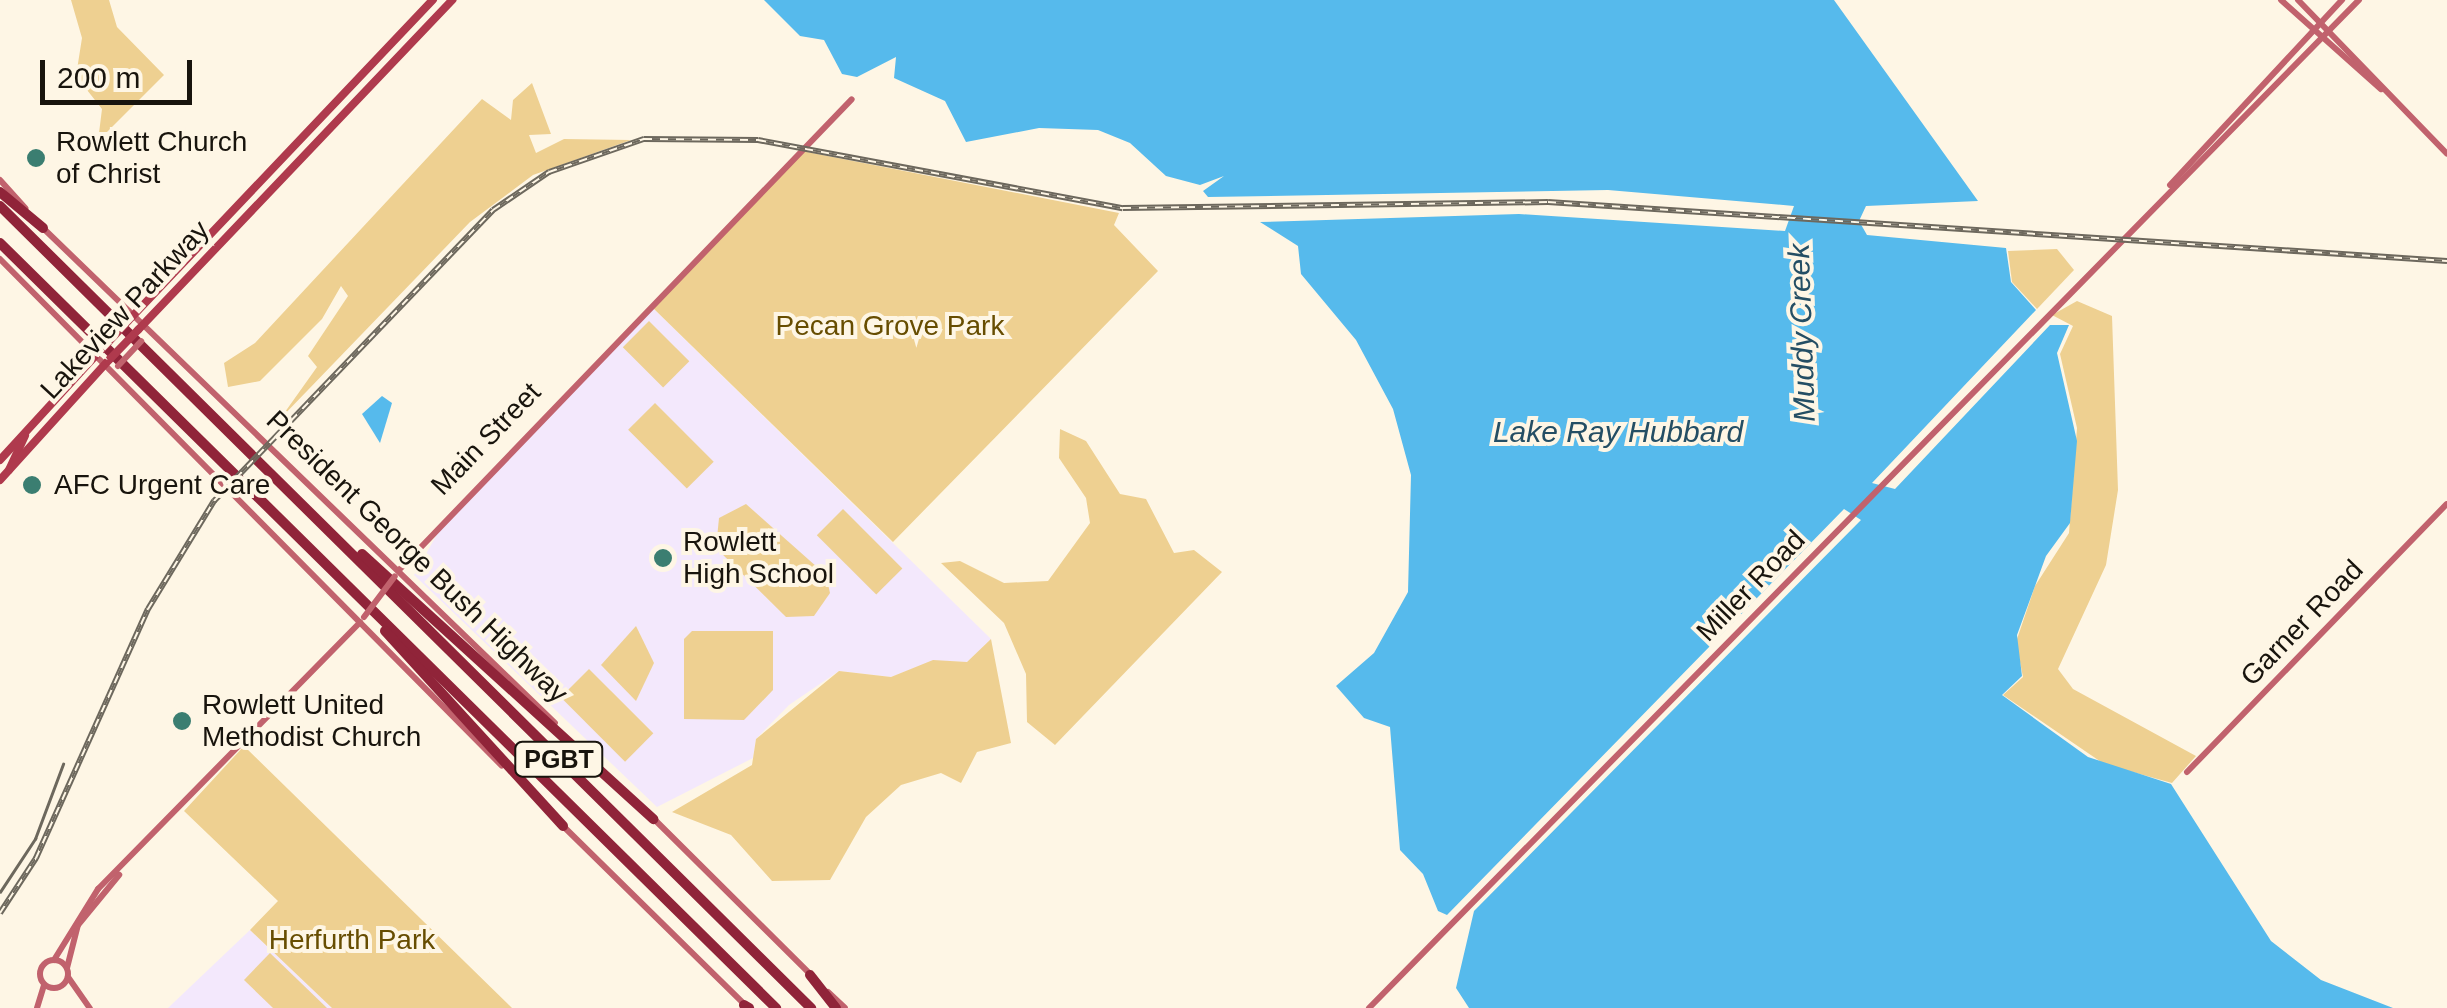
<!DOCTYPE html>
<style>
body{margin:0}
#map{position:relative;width:2447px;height:1008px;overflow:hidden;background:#fef6e5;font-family:Arial,sans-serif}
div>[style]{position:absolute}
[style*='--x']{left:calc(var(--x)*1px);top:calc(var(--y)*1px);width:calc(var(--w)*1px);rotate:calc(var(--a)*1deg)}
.education>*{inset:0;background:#f3e8fc}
.green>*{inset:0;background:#eed091;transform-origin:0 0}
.water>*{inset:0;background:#56baec}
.secondary>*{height:6px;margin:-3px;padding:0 3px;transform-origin:3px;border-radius:3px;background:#c1626d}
.secondary>.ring{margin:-3px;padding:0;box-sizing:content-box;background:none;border:6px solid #c1626d;border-radius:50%}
.primary>*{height:8px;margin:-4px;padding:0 4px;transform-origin:4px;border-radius:4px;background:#af3a4d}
.highway>*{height:10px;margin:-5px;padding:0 5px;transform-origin:5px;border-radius:5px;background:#902439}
.tram>*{height:2.5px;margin:-1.25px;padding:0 1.25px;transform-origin:1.25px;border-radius:1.25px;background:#6d685d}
.rail>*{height:6px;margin-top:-3px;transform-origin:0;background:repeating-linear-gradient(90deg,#fef6e5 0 8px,#6d685d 0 16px);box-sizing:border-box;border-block:2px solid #6d685d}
.secondary-bridge>*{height:6px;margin:-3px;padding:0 3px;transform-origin:3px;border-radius:3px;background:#c1626d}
.primary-bridge>*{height:8px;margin:-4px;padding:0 4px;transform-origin:4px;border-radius:4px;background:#af3a4d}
.dots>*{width:28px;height:28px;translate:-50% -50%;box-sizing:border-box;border:5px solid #fef6e5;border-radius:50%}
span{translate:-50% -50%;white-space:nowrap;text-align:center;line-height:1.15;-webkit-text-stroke:8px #fef6e5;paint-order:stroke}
.shield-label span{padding:2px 8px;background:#fef6e5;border:2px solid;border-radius:8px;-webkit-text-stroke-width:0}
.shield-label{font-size:25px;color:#18140d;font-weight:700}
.poi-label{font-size:28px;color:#18140d}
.left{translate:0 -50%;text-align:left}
.street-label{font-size:28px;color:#18140d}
.park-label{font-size:28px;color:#674d01}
.water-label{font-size:30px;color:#244e64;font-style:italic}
.scale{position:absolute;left:40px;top:60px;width:152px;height:45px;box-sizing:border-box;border:5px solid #18140d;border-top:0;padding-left:12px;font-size:30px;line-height:35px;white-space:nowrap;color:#18140d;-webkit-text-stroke:8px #fef6e5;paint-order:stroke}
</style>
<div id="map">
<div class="education">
<i style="clip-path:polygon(652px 307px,991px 639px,967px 662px,932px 661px,891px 677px,839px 671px,789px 705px,756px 739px,753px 758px,657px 807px,414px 575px,444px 522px)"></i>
<i style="clip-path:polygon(250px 930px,332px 1008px,168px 1008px)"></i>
</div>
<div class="green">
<i style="clip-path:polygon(71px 0,109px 0,117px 27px,164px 75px,98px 141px,102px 109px,76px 76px,82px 38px)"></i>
<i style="clip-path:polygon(532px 83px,551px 134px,529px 135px,536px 153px,564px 139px,631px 140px,533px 175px,470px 222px,280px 419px,317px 367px,308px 356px,348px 296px,341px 286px,322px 319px,260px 381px,228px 387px,224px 363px,255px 343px,482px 99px,511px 120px,513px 100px)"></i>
<i style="clip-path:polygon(802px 151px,1119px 213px,1114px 225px,1158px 271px,893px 542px,652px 307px)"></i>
<i style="clip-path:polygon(2057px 249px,2074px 270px,2037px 309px,2012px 282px,2008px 251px)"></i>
<i style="clip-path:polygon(2077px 301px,2112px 316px,2118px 490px,2106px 565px,2058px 669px,2073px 689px,2196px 756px,2172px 783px,2104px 764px,2003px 695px,2023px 677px,2016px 642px,2035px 586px,2069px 533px,2077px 428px,2060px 354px,2073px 326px,2052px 315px)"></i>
<i style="left:649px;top:321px;width:57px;height:37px;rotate:45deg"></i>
<i style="left:655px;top:403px;width:83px;height:38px;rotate:45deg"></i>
<i style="clip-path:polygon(1060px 429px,1086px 441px,1120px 494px,1146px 499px,1174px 553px,1194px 550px,1222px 572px,1055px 745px,1027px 722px,1026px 674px,1004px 623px,941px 563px,960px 561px,1004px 583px,1048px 581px,1090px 523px,1086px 498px,1059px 458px)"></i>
<i style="clip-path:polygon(746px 504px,826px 575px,830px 593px,814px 616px,786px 617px,716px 548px,719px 518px)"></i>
<i style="left:843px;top:509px;width:84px;height:37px;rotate:45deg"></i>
<i style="clip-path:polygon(636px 626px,654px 663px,636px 701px,601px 665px)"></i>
<i style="clip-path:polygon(692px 631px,773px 631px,773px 690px,744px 720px,684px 719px,684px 639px)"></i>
<i style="clip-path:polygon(991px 639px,1011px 743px,977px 752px,961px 783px,941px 773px,901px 785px,866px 817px,830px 880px,772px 881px,731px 835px,672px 812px,752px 765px,756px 739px,839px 671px,891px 677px,933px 660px,967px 662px)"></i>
<i style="left:589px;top:669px;width:91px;height:40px;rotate:45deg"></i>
<i style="clip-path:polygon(244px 746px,512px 1008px,332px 1008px,250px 930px,278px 901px,184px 811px)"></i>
<i style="clip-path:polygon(270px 953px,327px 1008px,273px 1008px,244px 980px)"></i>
</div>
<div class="water">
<i style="clip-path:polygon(764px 0,1834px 0,1978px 201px,1866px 206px,1859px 221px,1867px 235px,2006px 248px,2011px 282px,2036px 310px,1872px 483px,1895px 489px,2050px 325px,2069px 325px,2057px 353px,2077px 441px,2070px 523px,2046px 556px,2017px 635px,2022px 676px,2002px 695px,2088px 757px,2171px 784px,2271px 941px,2321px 980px,2393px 1008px,1469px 1008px,1456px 988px,1474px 911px,1861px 520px,1844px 509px,1447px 915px,1438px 911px,1423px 874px,1400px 850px,1390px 727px,1364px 718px,1336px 686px,1374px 653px,1408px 592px,1411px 475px,1393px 409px,1356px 340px,1301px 274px,1298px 246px,1260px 222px,1519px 214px,1785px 231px,1794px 206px,1608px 190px,1208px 197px,1203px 191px,1224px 176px,1200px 185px,1166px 176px,1130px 143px,1098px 130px,1039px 128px,966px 142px,945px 101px,894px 78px,896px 57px,857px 77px,842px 74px,824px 40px,800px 36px)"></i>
<i style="clip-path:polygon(382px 396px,392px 403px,380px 443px,362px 414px)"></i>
</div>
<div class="secondary">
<i style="--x:2281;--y:0;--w:134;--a:41.7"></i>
<i style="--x:2298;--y:0;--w:214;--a:45.9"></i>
<i style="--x:0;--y:180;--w:38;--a:48"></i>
<i style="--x:2170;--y:185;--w:253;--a:-47.1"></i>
<i style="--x:43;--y:228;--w:712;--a:44.03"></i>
<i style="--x:0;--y:259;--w:713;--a:45.28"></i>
<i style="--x:399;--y:570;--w:653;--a:-46.12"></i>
<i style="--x:2187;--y:772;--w:373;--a:-45.9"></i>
<i style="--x:654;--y:819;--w:223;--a:44.8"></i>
<i style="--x:561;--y:824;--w:257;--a:44.5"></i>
<i style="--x:54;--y:960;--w:84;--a:-58.2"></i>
<i style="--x:98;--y:889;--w:374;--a:-45.5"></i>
<i class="ring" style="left:40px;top:960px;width:22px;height:22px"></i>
<i style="--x:67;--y:968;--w:44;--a:-75.7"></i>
<i style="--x:78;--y:925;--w:65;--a:-50.6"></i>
<i style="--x:68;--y:977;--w:38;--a:55"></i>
<i style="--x:828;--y:992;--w:23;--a:43"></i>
<i style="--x:37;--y:1008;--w:24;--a:-73"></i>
<i style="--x:1369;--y:1008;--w:1413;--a:-45.52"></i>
</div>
<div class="primary">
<i style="--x:128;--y:321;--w:443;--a:-46.5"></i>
<i style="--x:138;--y:330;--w:456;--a:-46.4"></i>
<i style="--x:0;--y:460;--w:148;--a:-47.5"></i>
<i style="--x:9;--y:470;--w:38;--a:-65"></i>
<i style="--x:0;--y:480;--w:162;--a:-47.8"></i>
</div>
<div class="highway">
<i style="--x:0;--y:192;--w:56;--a:39.9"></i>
<i style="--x:0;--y:206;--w:1141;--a:44.68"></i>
<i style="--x:0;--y:243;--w:1090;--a:44.59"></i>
<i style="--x:362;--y:554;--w:394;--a:42.3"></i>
<i style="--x:385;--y:631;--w:264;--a:47.6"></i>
<i style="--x:810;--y:975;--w:42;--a:51.8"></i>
<i style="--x:744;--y:1005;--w:6;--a:31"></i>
</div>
<div class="tram">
<i style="--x:0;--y:892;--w:64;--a:-56.6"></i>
<i style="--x:35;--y:839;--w:80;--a:-69.5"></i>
</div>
<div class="rail">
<i style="--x:0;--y:913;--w:66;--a:-56.8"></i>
<i style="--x:36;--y:858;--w:273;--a:-65.8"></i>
<i style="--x:148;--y:609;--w:127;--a:-58.6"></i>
<i style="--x:214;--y:501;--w:403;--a:-46.2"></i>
<i style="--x:493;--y:210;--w:68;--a:-34.2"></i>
<i style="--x:549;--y:172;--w:101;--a:-19.2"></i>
<i style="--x:644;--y:139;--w:114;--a:0.5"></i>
<i style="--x:758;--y:140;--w:371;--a:10.6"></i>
<i style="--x:1123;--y:208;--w:425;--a:-0.8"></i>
<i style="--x:1548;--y:202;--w:901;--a:3.75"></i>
</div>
<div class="secondary-bridge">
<i style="--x:96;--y:341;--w:35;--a:-49"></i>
<i style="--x:118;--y:366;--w:34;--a:-47"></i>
<i style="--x:364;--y:617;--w:51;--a:-52.9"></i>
</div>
<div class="primary-bridge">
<i style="--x:100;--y:351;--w:41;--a:-47"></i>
<i style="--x:109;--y:360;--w:42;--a:-46"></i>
</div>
<div class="dots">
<i style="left:36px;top:158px;background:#3b7e71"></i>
<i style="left:32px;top:485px;background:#3b7e71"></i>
<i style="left:663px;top:558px;background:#3b7e71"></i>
<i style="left:182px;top:721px;background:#3b7e71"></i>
</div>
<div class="shield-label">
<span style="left:559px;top:759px">PGBT</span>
</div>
<div class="poi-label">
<span class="left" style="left:56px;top:158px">Rowlett Church<br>of Christ</span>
<span class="left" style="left:54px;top:485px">AFC Urgent Care</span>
<span class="left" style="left:683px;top:558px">Rowlett<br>High School</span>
<span class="left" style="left:202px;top:721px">Rowlett United<br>Methodist Church</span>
</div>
<div class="street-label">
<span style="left:125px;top:310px;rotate:-47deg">Lakeview Parkway</span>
<span style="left:486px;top:439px;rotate:-46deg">Main Street</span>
<span style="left:417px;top:557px;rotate:44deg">President George Bush Highway</span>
<span style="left:1751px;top:586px;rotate:-46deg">Miller Road</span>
<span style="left:2302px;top:623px;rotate:-46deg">Garner Road</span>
</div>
<div class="park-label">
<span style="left:890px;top:326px">Pecan Grove Park</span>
<span style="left:352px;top:940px">Herfurth Park</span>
</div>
<div class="water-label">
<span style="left:1802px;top:333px;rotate:-92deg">Muddy Creek</span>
<span style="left:1618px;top:432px">Lake Ray Hubbard</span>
</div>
<div class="scale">200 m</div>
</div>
